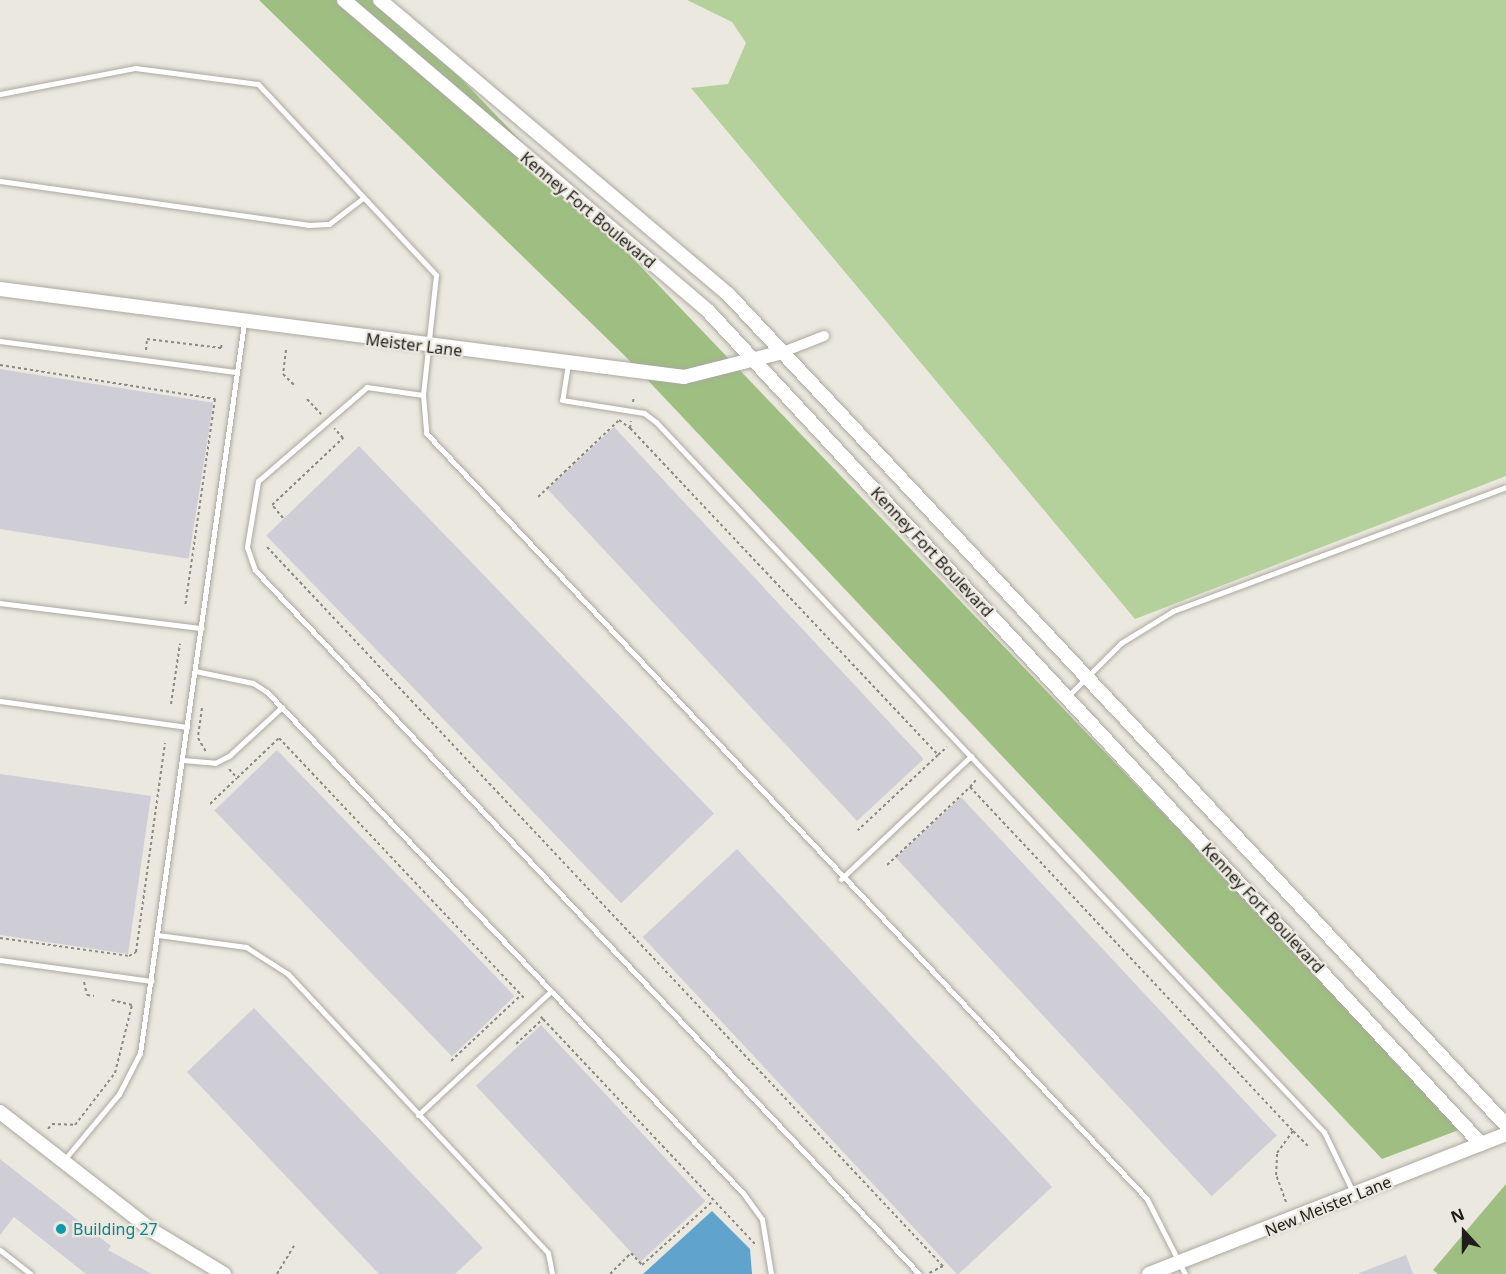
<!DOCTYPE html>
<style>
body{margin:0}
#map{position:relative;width:1506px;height:1274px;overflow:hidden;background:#ebe8df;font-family:"Noto Sans",sans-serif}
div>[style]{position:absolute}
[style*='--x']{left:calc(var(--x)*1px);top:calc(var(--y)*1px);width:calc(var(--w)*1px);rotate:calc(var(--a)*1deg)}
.green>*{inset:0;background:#b5d19b}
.forest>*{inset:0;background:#9ebf81}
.water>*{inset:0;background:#60a3cc}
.building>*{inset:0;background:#cfced7;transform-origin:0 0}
.path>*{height:2px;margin-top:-1px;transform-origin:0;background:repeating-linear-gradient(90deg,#8b8982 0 3px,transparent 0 6px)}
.roads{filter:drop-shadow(0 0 2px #aba89f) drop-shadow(0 0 2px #aba89f)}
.service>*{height:5px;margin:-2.5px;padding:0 2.5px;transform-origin:2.5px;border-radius:2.5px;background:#fff}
.minor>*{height:10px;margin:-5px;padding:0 5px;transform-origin:5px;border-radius:5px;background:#fff}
.tertiary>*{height:14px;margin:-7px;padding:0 7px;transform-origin:7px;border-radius:7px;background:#fff}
.dots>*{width:16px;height:16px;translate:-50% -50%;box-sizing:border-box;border:3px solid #ebe8df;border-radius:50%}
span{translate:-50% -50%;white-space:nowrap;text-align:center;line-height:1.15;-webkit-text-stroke:4.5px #ebe8df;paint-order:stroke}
.street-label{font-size:16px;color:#1f1e1a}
.culture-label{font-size:16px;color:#0d838f}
.left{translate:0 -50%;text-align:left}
.north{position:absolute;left:1434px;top:1202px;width:60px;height:60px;-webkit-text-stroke:4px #ebe8df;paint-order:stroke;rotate:339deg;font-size:16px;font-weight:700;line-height:24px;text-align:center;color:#1f1e1a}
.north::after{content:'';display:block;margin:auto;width:21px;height:27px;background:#1f1e1a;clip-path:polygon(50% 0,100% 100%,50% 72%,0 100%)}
</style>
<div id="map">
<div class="green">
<i style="clip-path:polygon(687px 0,1506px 0,1506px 476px,1135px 619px,691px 88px,728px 84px,746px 43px,732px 22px)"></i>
</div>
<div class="forest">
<i style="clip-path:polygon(259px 0,386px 0,1464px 1128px,1382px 1159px,625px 356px)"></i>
<i style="clip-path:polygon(1506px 1184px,1506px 1274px,1438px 1274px,1433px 1270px)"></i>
</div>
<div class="water">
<i style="clip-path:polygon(712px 1211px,750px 1249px,752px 1274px,643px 1274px)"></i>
</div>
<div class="building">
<i style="left:0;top:369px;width:216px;height:158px;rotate:9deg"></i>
<i style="left:614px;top:427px;width:454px;height:91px;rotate:47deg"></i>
<i style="left:359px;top:446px;width:511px;height:129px;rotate:46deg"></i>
<i style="left:277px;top:750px;width:342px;height:87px;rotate:46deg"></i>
<i style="clip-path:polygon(0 774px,151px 796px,128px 954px,0 935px)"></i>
<i style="left:961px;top:797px;width:463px;height:89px;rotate:47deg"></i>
<i style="left:737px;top:849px;width:462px;height:129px;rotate:47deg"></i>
<i style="clip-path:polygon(254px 1008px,483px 1248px,455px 1274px,379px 1274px,187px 1072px)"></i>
<i style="left:541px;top:1025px;width:241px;height:89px;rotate:47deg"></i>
<i style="clip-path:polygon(0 1159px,111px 1246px,108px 1250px,152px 1274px,86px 1274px,14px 1217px,0 1235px)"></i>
<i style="clip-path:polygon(1406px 1255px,1413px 1274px,1359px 1274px,1359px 1273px)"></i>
</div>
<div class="path">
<i style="--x:146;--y:350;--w:11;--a:-85"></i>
<i style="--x:147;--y:339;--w:75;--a:6.9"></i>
<i style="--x:221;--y:348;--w:6;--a:-81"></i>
<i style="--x:286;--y:350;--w:24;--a:97"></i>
<i style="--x:283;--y:374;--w:16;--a:45"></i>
<i style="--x:0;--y:365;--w:218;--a:9"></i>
<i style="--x:215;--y:399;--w:209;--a:98.2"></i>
<i style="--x:307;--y:399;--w:21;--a:47"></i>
<i style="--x:633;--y:402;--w:6;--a:-81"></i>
<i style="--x:630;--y:428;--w:449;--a:46.7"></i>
<i style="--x:938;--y:755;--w:110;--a:136.8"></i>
<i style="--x:538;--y:497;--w:112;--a:-43.5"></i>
<i style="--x:619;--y:420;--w:14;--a:36"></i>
<i style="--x:630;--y:428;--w:7;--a:-82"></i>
<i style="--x:283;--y:518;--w:17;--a:-130"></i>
<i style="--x:272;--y:505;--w:98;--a:-43.3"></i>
<i style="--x:343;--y:438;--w:13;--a:-132"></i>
<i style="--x:267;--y:547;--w:987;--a:46.77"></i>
<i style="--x:943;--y:1266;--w:16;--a:153"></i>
<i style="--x:171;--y:704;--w:61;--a:-81.5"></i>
<i style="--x:202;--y:708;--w:30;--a:98"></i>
<i style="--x:198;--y:738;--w:16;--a:60"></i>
<i style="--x:938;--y:755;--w:12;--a:-42"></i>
<i style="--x:229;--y:769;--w:12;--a:48"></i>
<i style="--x:237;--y:778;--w:58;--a:-43.6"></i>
<i style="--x:279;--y:738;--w:359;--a:46.7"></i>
<i style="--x:970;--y:787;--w:11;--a:-49"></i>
<i style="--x:210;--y:804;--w:37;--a:-44"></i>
<i style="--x:887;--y:865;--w:114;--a:-43.2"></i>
<i style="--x:970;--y:787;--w:472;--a:46.8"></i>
<i style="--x:0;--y:938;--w:130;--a:7.9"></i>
<i style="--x:129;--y:956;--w:8;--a:-30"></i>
<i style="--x:136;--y:952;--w:211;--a:-82.1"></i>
<i style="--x:84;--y:982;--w:13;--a:77"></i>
<i style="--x:87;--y:995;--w:7;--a:8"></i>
<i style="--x:543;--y:1019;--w:312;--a:46.7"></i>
<i style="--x:516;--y:1044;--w:37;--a:-43"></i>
<i style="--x:543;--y:1019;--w:6;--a:-135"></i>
<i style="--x:451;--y:1061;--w:96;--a:-43.3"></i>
<i style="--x:48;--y:1129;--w:6;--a:-51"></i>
<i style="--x:52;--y:1124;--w:23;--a:2"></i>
<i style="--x:75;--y:1125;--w:66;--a:-52.4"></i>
<i style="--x:115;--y:1073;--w:70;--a:-76"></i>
<i style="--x:132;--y:1005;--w:21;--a:-166"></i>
<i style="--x:1286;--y:1202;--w:29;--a:-110"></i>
<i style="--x:1276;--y:1175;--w:22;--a:-87"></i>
<i style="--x:1277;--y:1153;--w:27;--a:-54"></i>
<i style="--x:1293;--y:1131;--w:21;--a:45"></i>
<i style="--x:277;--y:1274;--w:33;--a:-59"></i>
<i style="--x:610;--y:1274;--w:30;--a:-45"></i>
<i style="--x:631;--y:1253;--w:16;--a:47"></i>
<i style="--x:642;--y:1265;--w:96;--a:-42"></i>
</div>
<div class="roads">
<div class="service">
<i style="--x:0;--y:94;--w:137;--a:-10.9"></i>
<i style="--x:135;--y:68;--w:124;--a:7.4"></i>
<i style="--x:258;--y:84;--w:261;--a:47"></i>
<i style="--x:436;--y:275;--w:121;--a:96.2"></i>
<i style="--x:423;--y:395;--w:38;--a:85"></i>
<i style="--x:426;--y:433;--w:1052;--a:46.73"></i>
<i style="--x:1147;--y:1199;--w:84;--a:63.1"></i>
<i style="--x:0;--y:181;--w:311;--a:8.1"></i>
<i style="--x:308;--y:225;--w:21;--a:-3"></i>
<i style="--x:329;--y:224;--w:43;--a:-37.4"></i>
<i style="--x:0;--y:341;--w:239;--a:7.5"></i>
<i style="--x:568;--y:364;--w:36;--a:99"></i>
<i style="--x:562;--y:400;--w:83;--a:9"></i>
<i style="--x:644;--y:413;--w:15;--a:37"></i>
<i style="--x:656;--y:422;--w:975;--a:46.75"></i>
<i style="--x:1324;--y:1132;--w:67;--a:64.2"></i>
<i style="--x:423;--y:395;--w:57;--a:-171.9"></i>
<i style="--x:367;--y:387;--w:144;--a:139.2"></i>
<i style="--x:258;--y:481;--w:67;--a:99.5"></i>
<i style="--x:247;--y:547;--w:24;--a:71"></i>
<i style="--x:255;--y:570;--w:968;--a:46.67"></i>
<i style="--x:0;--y:603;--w:203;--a:7.1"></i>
<i style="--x:195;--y:671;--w:59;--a:11.7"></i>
<i style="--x:253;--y:683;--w:17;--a:33"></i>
<i style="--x:267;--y:692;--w:691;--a:46.47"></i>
<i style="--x:743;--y:1193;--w:32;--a:54"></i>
<i style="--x:762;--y:1219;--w:56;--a:80.7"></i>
<i style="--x:1067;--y:697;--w:76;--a:-45"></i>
<i style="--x:1121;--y:643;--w:61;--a:-31.6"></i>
<i style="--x:1173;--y:611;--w:355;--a:-20.4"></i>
<i style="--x:0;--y:701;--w:189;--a:7.9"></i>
<i style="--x:183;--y:760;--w:32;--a:5"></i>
<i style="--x:215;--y:763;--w:16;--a:-27"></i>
<i style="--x:229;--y:756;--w:72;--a:-42.8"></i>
<i style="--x:841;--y:879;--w:179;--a:-43.4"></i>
<i style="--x:158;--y:935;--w:89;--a:7.8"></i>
<i style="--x:246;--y:947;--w:50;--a:32.7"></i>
<i style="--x:288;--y:974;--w:381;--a:47"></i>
<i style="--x:548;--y:1253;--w:21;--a:79"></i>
<i style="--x:0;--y:960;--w:153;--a:7.9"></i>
<i style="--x:418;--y:1115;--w:180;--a:-43"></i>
<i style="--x:64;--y:1160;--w:86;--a:-50.2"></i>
<i style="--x:119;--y:1094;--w:46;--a:-62.9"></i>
<i style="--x:140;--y:1053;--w:737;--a:-81.89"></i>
<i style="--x:0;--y:1250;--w:39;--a:38"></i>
</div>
<div class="minor">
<i style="--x:783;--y:352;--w:44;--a:-21.3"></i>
</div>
<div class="tertiary">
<i style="--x:344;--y:0;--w:480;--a:40.5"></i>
<i style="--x:709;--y:312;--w:1135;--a:47.14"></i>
<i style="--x:380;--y:0;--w:456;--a:40.2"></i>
<i style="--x:728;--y:294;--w:1138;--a:46.89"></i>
<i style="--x:0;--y:289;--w:690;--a:7.33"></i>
<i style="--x:684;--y:377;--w:102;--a:-14.2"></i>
<i style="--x:0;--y:1112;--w:194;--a:37.9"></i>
<i style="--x:153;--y:1231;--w:83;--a:31.2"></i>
<i style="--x:1149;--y:1274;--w:383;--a:-21.4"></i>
</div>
</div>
<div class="dots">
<i style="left:61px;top:1229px;background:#0f9aa8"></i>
</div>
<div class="street-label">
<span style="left:588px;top:210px;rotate:40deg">Kenney Fort Boulevard</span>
<span style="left:414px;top:345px;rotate:7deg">Meister Lane</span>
<span style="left:932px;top:552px;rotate:47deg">Kenney Fort Boulevard</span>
<span style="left:1263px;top:908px;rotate:47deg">Kenney Fort Boulevard</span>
<span style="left:1328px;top:1206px;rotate:-22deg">New Meister Lane</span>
</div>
<div class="culture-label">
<span class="left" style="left:73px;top:1229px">Building 27</span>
</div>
<div class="north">N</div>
</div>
